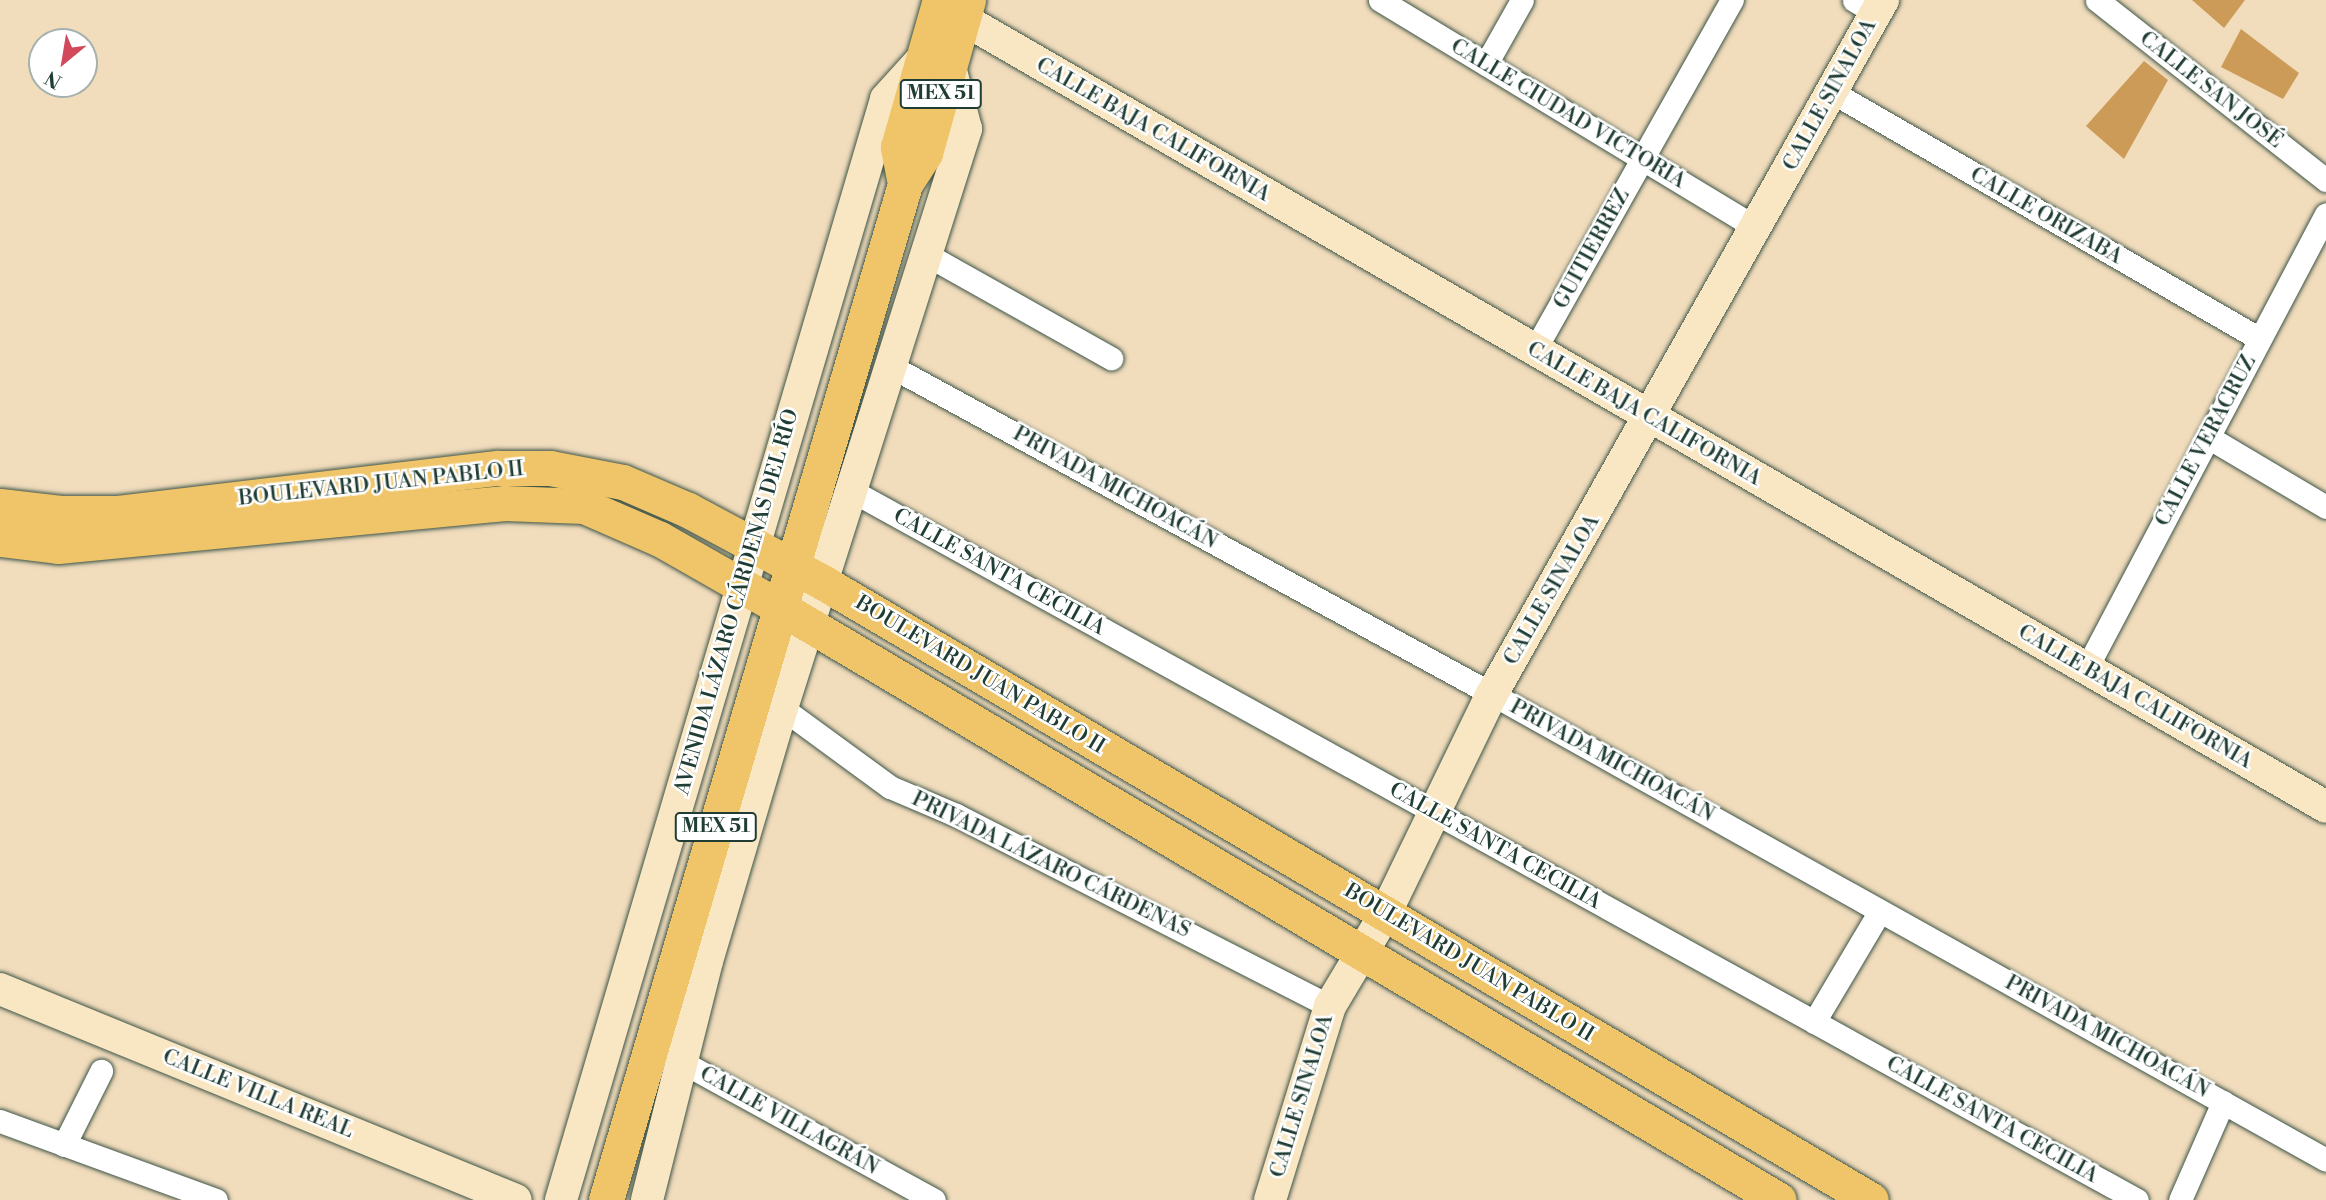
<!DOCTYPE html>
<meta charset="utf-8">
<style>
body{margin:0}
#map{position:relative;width:2326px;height:1200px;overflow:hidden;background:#f1dcbc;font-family:"Libre Bodoni",serif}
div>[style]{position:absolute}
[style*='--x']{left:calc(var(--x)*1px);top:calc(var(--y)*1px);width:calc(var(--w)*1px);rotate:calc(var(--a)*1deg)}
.building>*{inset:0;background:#cd9b58}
.roads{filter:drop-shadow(0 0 2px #3e5548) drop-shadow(0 0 2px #3e5548)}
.street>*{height:23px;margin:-11.5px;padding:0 11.5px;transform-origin:11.5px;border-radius:11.5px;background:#fff}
.secondary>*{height:32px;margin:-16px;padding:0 16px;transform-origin:16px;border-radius:16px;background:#f9e7c3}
.primary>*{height:35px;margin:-17.5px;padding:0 17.5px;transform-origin:17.5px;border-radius:17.5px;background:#f0c469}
span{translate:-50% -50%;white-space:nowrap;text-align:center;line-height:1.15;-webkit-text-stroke:5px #fff;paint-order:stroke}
.shield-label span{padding:2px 5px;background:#fff;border:2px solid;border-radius:5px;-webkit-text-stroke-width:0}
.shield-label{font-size:19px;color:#1f3d34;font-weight:700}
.street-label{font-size:21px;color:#1f3d34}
.north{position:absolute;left:28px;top:28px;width:70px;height:70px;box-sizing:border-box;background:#fff;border:2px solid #a5b1ae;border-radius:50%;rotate:210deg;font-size:19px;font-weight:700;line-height:28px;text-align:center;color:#1f3d34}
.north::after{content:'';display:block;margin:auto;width:24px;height:32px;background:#d1495b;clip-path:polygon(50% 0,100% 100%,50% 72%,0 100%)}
</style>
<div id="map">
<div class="building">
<i style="clip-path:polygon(2192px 0,2245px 0,2224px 28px)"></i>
<i style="clip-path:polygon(2241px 29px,2299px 73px,2283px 99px,2221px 67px)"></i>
<i style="clip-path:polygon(2144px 61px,2168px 80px,2124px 159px,2086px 126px)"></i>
</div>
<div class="roads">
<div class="street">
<i style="--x:1380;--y:0;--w:440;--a:31.2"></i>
<i style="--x:1854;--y:0;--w:26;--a:31"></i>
<i style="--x:2097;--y:0;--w:291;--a:38.2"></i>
<i style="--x:1486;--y:64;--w:73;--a:-60.6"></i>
<i style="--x:1832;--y:92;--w:493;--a:30"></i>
<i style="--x:929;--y:256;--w:209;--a:29.3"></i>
<i style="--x:1534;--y:351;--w:403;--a:-60.6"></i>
<i style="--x:894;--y:368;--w:681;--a:28.6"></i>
<i style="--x:1492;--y:694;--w:955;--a:29.19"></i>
<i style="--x:2208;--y:437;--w:137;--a:30.7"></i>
<i style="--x:854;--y:492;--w:1465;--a:28.89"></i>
<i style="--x:2086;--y:669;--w:514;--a:-62.19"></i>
<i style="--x:782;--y:708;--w:134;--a:36.2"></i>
<i style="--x:890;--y:787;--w:72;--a:23"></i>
<i style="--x:956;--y:815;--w:420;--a:27.1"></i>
<i style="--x:1814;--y:1022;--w:129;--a:-59.3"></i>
<i style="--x:682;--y:1062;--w:287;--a:28.7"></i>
<i style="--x:0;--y:1121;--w:230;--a:20.1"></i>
<i style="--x:64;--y:1145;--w:83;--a:-63.4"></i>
<i style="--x:2180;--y:1200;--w:107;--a:-66.3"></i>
</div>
<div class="secondary">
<i style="--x:963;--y:19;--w:1574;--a:30.03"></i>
<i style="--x:0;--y:989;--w:557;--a:22.24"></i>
<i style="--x:561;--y:1200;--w:1148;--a:-73.55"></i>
<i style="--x:886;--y:99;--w:57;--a:-47.9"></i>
<i style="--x:647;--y:1200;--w:246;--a:-75.9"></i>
<i style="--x:707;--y:961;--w:264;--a:-73.5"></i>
<i style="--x:782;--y:708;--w:608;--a:-72.37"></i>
<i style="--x:966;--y:129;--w:68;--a:-104.4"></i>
<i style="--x:1270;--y:1200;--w:203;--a:-72.8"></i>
<i style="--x:1330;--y:1006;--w:107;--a:-59.1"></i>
<i style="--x:1385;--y:914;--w:245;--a:-64.1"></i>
<i style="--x:1492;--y:694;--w:797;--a:-60.6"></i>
</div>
<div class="primary">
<i style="--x:905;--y:184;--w:38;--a:-101"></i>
<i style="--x:898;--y:147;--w:153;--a:-74.1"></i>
<i style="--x:0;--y:506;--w:61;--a:6.5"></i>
<i style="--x:61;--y:513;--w:57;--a:0"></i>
<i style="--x:118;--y:513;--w:383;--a:-6.8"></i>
<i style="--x:498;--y:468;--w:52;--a:0"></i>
<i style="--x:550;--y:468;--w:74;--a:10.9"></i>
<i style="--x:623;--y:482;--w:71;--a:23.3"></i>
<i style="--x:688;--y:510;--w:154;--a:28.2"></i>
<i style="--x:824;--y:583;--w:1215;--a:30.51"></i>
<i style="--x:0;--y:539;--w:58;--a:6.9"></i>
<i style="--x:58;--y:546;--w:449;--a:-5.5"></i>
<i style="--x:505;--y:503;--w:79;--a:2.2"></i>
<i style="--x:584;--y:506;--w:83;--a:23.5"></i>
<i style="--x:660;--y:539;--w:139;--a:29.7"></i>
<i style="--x:781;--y:608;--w:1160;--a:30.68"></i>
<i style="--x:606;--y:1200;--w:1059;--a:-73.6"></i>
<i style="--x:905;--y:184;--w:37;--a:-57"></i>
<i style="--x:925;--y:153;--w:159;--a:-74.3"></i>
</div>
</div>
<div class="shield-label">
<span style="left:941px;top:94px">MEX 51</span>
<span style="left:716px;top:827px">MEX 51</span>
</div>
<div class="street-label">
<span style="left:2211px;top:90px;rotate:38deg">CALLE SAN JOSÉ</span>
<span style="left:1830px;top:95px;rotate:-61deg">CALLE SINALOA</span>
<span style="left:1568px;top:114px;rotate:31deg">CALLE CIUDAD VICTORIA</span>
<span style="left:1153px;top:130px;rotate:30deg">CALLE BAJA CALIFORNIA</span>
<span style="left:2046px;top:216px;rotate:30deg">CALLE ORIZABA</span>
<span style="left:1592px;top:249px;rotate:-61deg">GUITIERREZ</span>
<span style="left:1644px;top:414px;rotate:30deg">CALLE BAJA CALIFORNIA</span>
<span style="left:2206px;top:441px;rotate:-62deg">CALLE VERACRUZ</span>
<span style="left:381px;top:484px;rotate:-6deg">BOULEVARD JUAN PABLO II</span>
<span style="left:1115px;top:488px;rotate:29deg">PRIVADA MICHOACÁN</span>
<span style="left:999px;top:572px;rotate:29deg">CALLE SANTA CECILIA</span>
<span style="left:1552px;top:590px;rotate:-60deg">CALLE SINALOA</span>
<span style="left:737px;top:602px;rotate:-74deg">AVENIDA LÁZARO CÁRDENAS DEL RÍO</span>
<span style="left:980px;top:675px;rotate:31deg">BOULEVARD JUAN PABLO II</span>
<span style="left:2135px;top:697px;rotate:30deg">CALLE BAJA CALIFORNIA</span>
<span style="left:1612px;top:761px;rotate:29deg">PRIVADA MICHOACÁN</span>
<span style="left:1495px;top:846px;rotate:29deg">CALLE SANTA CECILIA</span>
<span style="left:1051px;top:865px;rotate:26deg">PRIVADA LÁZARO CÁRDENAS</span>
<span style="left:1469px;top:963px;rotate:31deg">BOULEVARD JUAN PABLO II</span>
<span style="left:2107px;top:1037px;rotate:29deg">PRIVADA MICHOACÁN</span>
<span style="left:258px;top:1094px;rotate:22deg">CALLE VILLA REAL</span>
<span style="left:1302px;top:1096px;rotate:-73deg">CALLE SINALOA</span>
<span style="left:1992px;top:1120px;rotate:29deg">CALLE SANTA CECILIA</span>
<span style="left:789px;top:1121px;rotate:29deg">CALLE VILLAGRÁN</span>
</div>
<div class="north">N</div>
</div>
